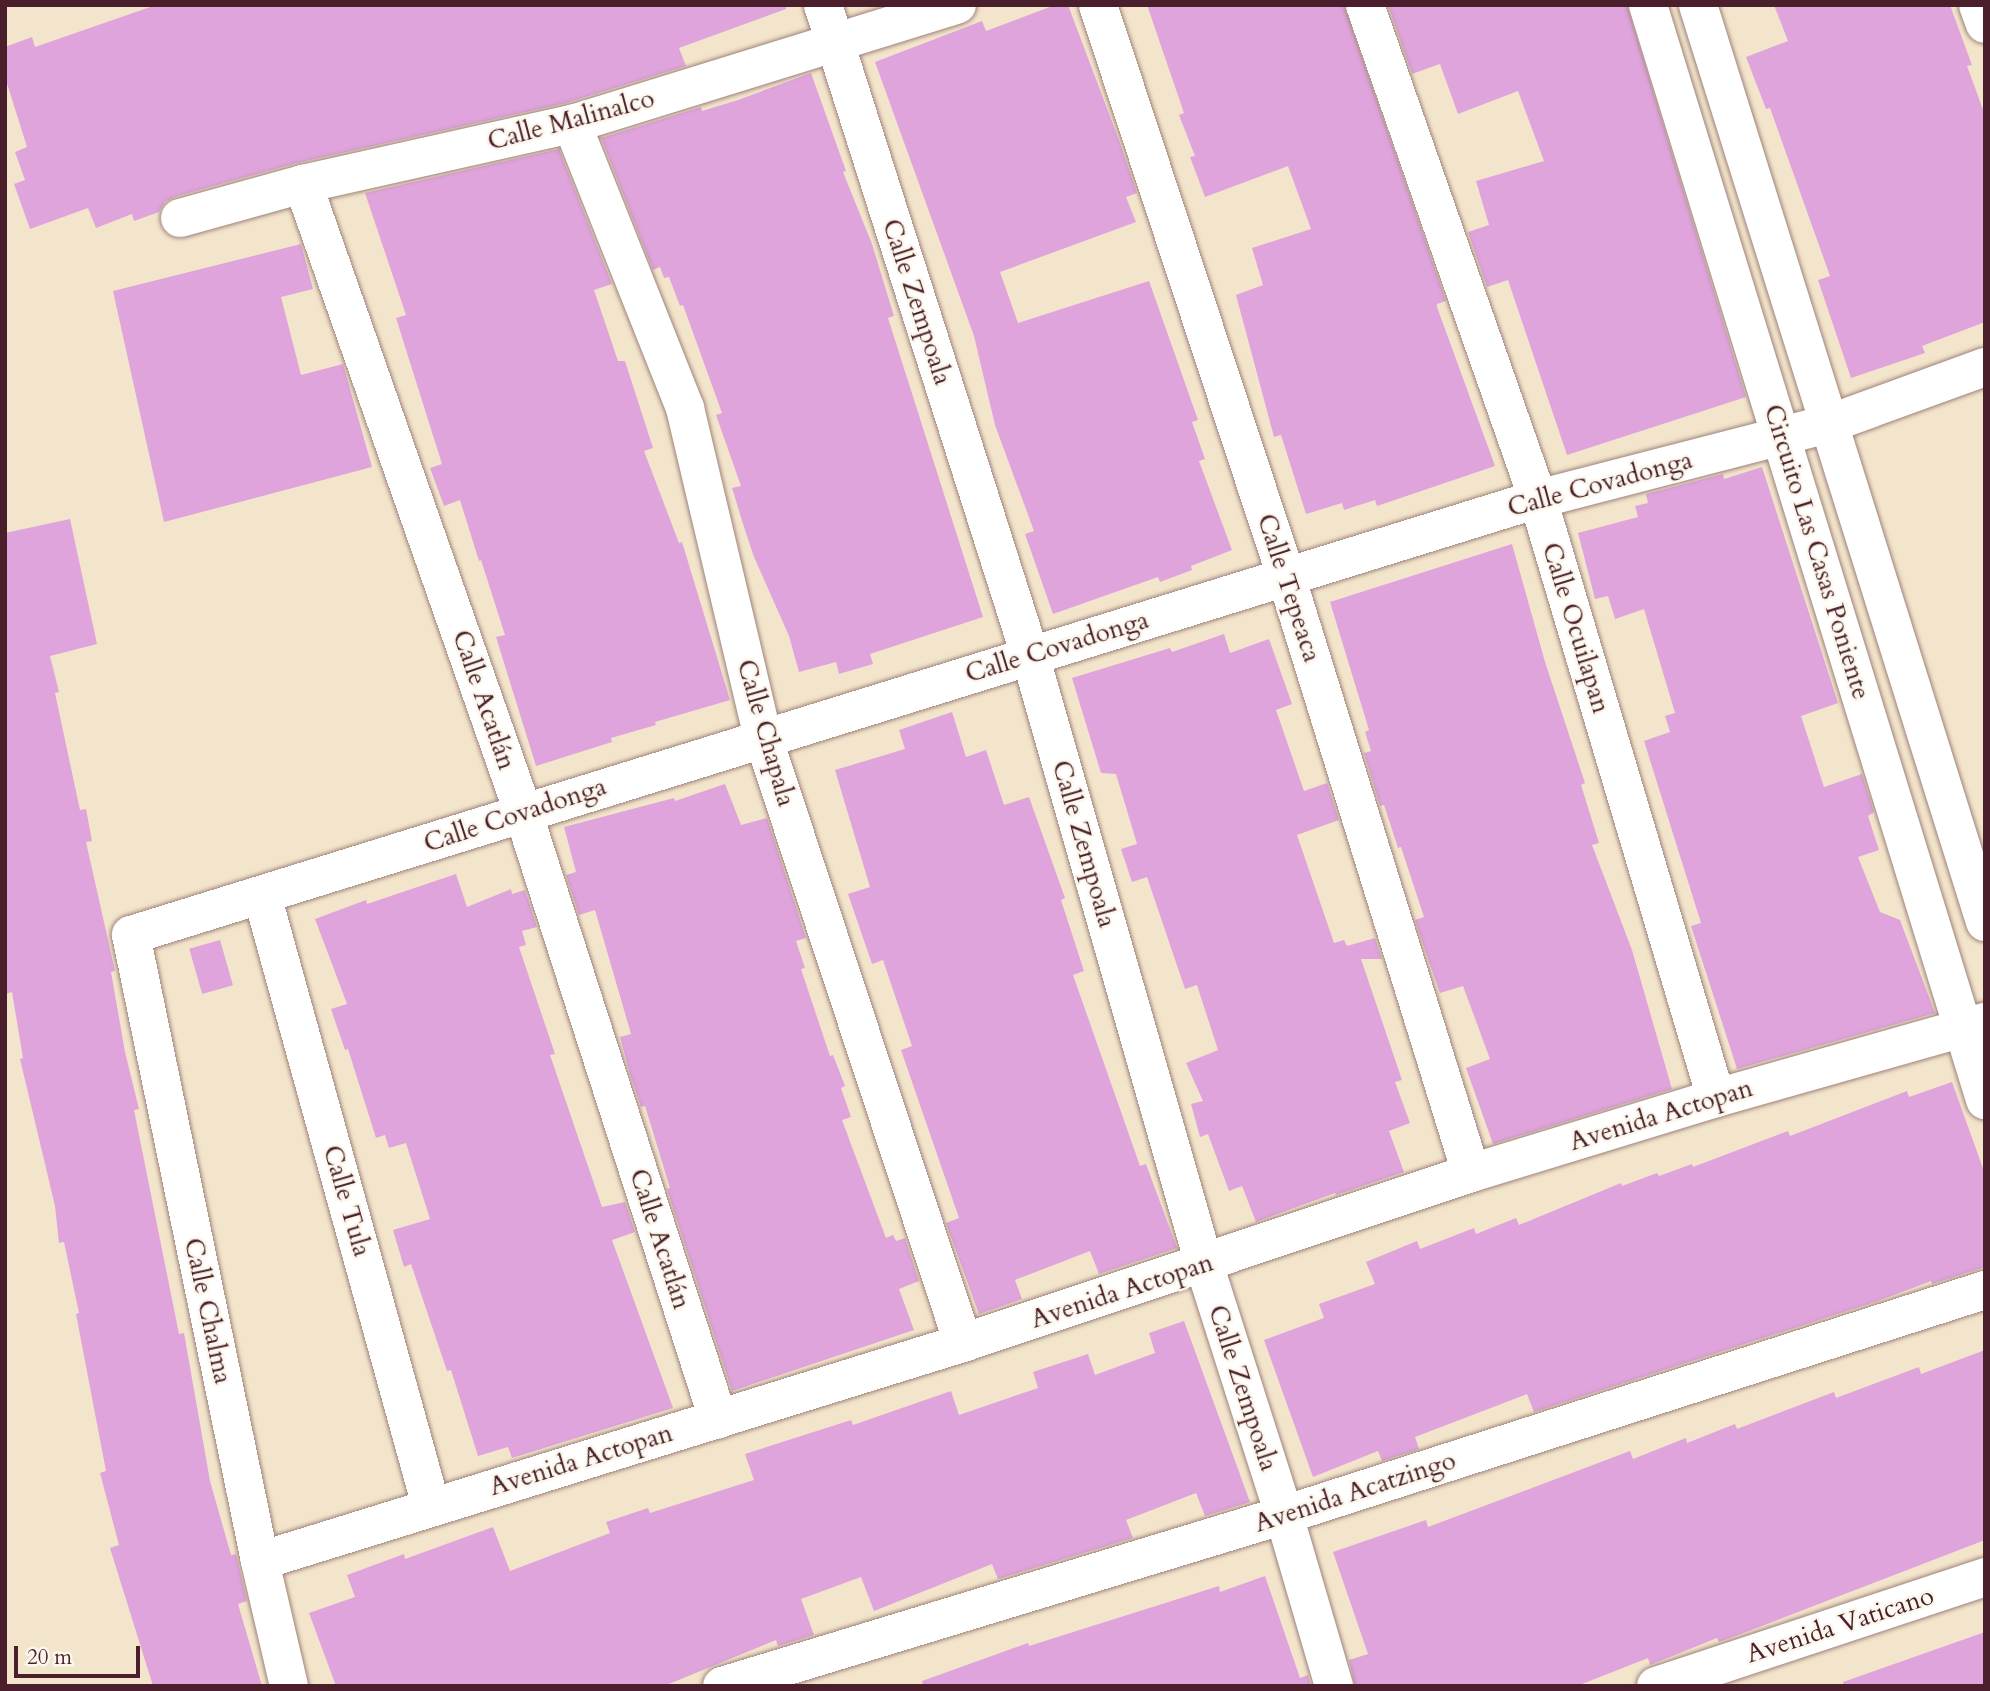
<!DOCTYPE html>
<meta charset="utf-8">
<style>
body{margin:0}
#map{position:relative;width:1990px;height:1691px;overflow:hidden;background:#f3e5cb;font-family:Cardo,serif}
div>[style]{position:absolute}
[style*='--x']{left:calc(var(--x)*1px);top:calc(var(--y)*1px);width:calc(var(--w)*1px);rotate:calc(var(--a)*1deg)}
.building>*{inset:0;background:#dfa4dc;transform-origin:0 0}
.roads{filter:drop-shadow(0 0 2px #9e827b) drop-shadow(0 0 2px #9e827b)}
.minor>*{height:38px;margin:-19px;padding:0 19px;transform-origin:19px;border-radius:19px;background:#fff}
.tertiary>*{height:38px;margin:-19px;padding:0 19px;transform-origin:19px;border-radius:19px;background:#fff}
span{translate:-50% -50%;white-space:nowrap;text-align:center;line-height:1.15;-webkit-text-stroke:5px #fbf7ec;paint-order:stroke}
.street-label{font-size:26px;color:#4a1f2b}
.frame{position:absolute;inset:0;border:7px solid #4a1f2b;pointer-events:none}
.scale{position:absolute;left:14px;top:1646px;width:126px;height:32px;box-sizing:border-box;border:4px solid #4a1f2b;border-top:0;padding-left:9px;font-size:21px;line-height:24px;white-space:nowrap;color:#4a1f2b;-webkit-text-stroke:5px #fbf7ec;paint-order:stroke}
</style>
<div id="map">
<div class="building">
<i style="clip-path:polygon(156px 5px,786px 5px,786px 9px,679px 48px,686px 66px,566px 103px,297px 163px,174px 197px,165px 202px,159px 212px,134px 221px,132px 214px,96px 228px,88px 208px,30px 229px,14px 184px,25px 180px,15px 152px,27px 147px,5px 77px,5px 47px,32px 37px,35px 47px)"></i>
<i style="clip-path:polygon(1055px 5px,1068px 5px,1120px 143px,1137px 193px,1126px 197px,1136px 222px,1000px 272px,1018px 323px,1149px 281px,1198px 420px,1192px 422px,1205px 459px,1199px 461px,1232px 550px,1191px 566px,1192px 570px,1160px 582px,1158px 577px,1053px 614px,1025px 534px,1034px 531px,995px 425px,974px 336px,875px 62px,982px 21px,986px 31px)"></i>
<i style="clip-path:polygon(1147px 5px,1344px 5px,1446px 301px,1437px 304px,1437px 307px,1495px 466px,1377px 506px,1375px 500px,1344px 510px,1342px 503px,1306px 514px,1281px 435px,1274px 437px,1236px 295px,1263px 285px,1252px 248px,1311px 229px,1288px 166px,1205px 197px,1190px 157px,1195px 156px,1179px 115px,1184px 113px)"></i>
<i style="clip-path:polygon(1388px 5px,1627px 5px,1746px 397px,1567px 455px,1508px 280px,1487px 287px,1468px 232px,1489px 225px,1476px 181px,1544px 161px,1518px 91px,1458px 114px,1440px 64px,1412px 74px)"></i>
<i style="clip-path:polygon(1774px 5px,1950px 5px,1972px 65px,1967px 66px,1985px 115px,1985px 322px,1922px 346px,1925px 353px,1851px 378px,1818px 280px,1830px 276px,1770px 108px,1766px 109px,1746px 57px,1788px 41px)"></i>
<i style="clip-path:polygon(811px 73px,846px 171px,843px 172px,872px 244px,894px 316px,888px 318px,983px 617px,870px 654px,873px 664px,839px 674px,836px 662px,799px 672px,789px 636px,754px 557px,744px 527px,732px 488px,741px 486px,716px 415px,722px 413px,683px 305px,680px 306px,669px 277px,664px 278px,660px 267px,653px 270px,601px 138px,701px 107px,702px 111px,738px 100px)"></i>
<i style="clip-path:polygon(559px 149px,612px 284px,594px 290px,618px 361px,625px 361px,653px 448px,644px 451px,679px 543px,682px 542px,730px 700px,655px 722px,656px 725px,611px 738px,612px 742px,536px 766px,496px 637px,505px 635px,481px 560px,479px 561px,460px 500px,444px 506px,430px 468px,442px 464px,396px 318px,406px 315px,365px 193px)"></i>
<i style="clip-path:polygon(301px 244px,313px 289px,281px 297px,301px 375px,343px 364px,372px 467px,164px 522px,113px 291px)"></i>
<i style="clip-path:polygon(1762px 467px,1838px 703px,1801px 716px,1824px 787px,1862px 774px,1874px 812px,1868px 816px,1879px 850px,1858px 857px,1880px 912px,1900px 920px,1935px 1013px,1737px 1069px,1691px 926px,1701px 923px,1644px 741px,1670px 732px,1665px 716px,1675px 713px,1644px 609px,1615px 619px,1608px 596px,1595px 599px,1578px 533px,1638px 517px,1635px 506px,1648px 503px,1646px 494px,1723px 474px,1724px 479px)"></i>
<i style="clip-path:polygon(70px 519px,97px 644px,50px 656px,59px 692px,55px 693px,80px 810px,86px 809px,92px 841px,86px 842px,115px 971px,111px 972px,125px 1052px,139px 1109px,134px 1110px,179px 1334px,184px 1333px,210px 1481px,231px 1555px,236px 1554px,247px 1601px,238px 1604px,262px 1686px,153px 1686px,110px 1548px,119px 1545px,100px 1473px,106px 1471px,76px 1314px,79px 1313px,64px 1242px,59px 1243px,55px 1206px,20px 1059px,23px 1058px,12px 992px,5px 994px,5px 533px)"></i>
<i style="clip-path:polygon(1512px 544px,1545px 662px,1585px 783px,1581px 785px,1599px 843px,1592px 845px,1632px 950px,1672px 1089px,1493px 1144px,1466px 1068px,1490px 1059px,1463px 986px,1440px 993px,1428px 959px,1415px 920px,1424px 917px,1401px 847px,1398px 848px,1384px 805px,1380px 806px,1364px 753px,1371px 751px,1365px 732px,1369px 730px,1330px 602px)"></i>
<i style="clip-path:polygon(1224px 634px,1230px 653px,1269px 639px,1292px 704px,1276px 710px,1304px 791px,1327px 783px,1339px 820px,1297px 835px,1334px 943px,1344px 940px,1347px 946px,1375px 938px,1382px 959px,1361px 959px,1402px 1080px,1395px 1082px,1410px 1123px,1389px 1131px,1404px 1172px,1336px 1195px,1335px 1193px,1256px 1222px,1242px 1186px,1229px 1191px,1208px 1134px,1200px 1137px,1191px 1104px,1203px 1101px,1186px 1063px,1218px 1050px,1197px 985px,1185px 989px,1147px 877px,1132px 882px,1121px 849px,1137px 844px,1116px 774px,1101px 773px,1072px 678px,1170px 648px,1172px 652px)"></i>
<i style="clip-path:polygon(952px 712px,966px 757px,986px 750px,1004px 805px,1029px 797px,1065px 898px,1061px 900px,1084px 971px,1073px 975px,1140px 1166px,1146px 1164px,1177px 1248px,1099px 1274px,1090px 1251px,1015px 1280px,1022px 1299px,979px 1314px,946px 1223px,959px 1218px,901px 1050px,912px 1046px,883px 960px,872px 964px,848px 894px,870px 887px,835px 770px,905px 749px,899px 730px)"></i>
<i style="clip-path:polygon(725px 784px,741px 825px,767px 818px,806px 938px,796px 941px,805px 968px,801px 969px,830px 1056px,833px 1055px,845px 1086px,841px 1088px,851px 1117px,842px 1120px,886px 1238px,893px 1235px,896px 1241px,905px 1238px,919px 1281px,899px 1289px,914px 1330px,732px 1391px,667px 1189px,670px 1188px,645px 1106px,641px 1107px,630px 1074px,620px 1037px,631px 1034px,595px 910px,579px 915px,566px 875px,576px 872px,564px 827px,674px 798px,675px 801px)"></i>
<i style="clip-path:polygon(456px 874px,467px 907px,511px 889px,512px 894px,525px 890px,537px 927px,522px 931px,526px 945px,519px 947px,555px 1054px,550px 1055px,602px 1207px,625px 1202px,635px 1232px,612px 1240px,673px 1408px,512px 1458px,508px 1447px,478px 1456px,451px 1370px,447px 1371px,411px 1264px,404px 1267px,393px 1230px,430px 1219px,406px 1143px,389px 1148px,385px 1135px,376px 1138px,348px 1049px,345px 1050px,331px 1009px,347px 1004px,315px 919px,366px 900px,367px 904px)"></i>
<i style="left:220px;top:940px;width:47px;height:32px;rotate:74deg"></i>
<i style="clip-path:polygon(1952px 1082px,1985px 1174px,1985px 1267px,1932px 1284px,1931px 1281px,1878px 1301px,1534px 1412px,1527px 1394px,1415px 1437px,1419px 1449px,1382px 1461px,1378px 1451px,1313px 1477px,1264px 1340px,1324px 1318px,1319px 1304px,1375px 1284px,1366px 1262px,1417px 1241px,1420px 1249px,1474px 1228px,1476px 1234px,1516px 1218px,1519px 1225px,1621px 1183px,1622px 1186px,1657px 1173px,1659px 1176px,1692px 1164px,1693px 1167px,1788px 1131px,1790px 1136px,1907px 1091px,1909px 1097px)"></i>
<i style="clip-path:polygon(1184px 1321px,1250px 1502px,1205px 1516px,1196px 1493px,1126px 1520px,1133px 1538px,998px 1579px,992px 1564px,874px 1611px,861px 1577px,801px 1599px,814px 1635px,778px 1646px,776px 1640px,664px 1686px,336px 1686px,309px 1613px,355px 1597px,347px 1575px,404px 1554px,405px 1559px,493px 1527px,510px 1571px,610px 1533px,606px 1522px,648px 1508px,650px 1513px,754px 1480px,745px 1454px,851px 1420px,853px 1425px,951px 1391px,959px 1415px,1038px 1388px,1033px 1372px,1088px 1354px,1095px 1375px,1155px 1353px,1149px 1333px)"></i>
<i style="clip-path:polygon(1985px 1350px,1985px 1540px,1733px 1637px,1719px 1642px,1717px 1638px,1650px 1665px,1648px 1658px,1577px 1686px,1355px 1686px,1349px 1660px,1368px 1654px,1333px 1552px,1426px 1520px,1428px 1527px,1630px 1451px,1633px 1459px,1686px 1438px,1687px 1443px,1735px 1424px,1737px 1429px,1834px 1392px,1836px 1398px,1919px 1367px,1921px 1374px)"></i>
<i style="clip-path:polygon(1265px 1576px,1300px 1678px,1308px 1675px,1311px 1686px,923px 1686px,922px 1681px,1028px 1643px,1029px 1646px,1219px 1586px,1220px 1592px)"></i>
<i style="clip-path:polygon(1985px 1632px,1985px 1686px,1844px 1686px,1843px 1682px)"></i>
</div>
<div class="roads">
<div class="minor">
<i style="--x:823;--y:5;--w:682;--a:72.34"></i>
<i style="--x:1030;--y:655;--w:633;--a:74.05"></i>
<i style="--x:1204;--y:1264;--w:263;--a:72.3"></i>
<i style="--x:1284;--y:1515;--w:178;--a:73.7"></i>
<i style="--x:1098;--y:5;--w:601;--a:71.78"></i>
<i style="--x:1286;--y:576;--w:625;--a:72.78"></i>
<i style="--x:1365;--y:5;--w:523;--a:70.7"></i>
<i style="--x:1538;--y:499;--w:625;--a:73.45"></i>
<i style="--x:1978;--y:5;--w:20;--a:70"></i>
<i style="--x:572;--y:124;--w:306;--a:68.3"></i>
<i style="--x:685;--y:408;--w:338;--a:76.7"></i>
<i style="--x:763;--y:737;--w:638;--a:71.74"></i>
<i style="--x:303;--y:184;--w:665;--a:70.69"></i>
<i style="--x:523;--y:812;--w:638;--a:72.19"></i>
<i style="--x:180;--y:218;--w:128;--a:-15.5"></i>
<i style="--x:303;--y:184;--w:276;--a:-12.6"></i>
<i style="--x:572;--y:124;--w:403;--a:-17.2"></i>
<i style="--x:262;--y:895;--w:634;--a:74.54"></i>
<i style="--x:260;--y:1561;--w:736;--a:-17.23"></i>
<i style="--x:963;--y:1343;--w:536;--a:-18.5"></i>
<i style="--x:1471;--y:1173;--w:256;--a:-17"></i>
<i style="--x:1716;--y:1098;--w:280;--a:-15.8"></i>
<i style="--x:289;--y:1686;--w:128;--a:-103.1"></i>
<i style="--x:260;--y:1561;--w:639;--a:-101.64"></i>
<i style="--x:131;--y:935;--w:1473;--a:-17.22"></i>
<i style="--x:1538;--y:499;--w:303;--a:-14.5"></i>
<i style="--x:1831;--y:423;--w:164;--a:-20"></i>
<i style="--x:722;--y:1686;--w:587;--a:-16.92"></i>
<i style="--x:1284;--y:1515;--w:736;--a:-17.8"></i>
<i style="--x:1656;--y:1686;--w:347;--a:-18.3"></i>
</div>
<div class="tertiary">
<i style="--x:1648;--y:5;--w:1146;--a:72.89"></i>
<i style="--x:1698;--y:5;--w:961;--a:72.62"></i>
</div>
</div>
<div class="street-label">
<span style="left:571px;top:120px;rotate:-15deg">Calle Malinalco</span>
<span style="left:917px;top:302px;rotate:72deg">Calle Zempoala</span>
<span style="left:1600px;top:484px;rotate:-15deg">Calle Covadonga</span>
<span style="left:1817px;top:552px;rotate:73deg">Circuito Las Casas Poniente</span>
<span style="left:1289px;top:588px;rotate:72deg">Calle Tepeaca</span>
<span style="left:1576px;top:628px;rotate:73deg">Calle Ocuilapan</span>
<span style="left:1057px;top:647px;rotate:-17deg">Calle Covadonga</span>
<span style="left:484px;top:700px;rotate:71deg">Calle Acatlán</span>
<span style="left:766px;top:733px;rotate:74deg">Calle Chapala</span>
<span style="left:515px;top:815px;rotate:-18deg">Calle Covadonga</span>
<span style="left:1084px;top:844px;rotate:74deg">Calle Zempoala</span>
<span style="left:1661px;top:1115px;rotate:-17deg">Avenida Actopan</span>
<span style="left:347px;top:1201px;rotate:74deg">Calle Tula</span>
<span style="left:660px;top:1239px;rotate:72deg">Calle Acatlán</span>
<span style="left:1122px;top:1291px;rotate:-18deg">Avenida Actopan</span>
<span style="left:208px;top:1311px;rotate:78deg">Calle Chalma</span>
<span style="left:1243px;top:1388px;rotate:72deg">Calle Zempoala</span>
<span style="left:581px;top:1460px;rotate:-17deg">Avenida Actopan</span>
<span style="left:1355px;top:1492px;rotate:-18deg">Avenida Acatzingo</span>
<span style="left:1840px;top:1625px;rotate:-18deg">Avenida Vaticano</span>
</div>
<div class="frame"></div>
<div class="scale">20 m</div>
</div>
